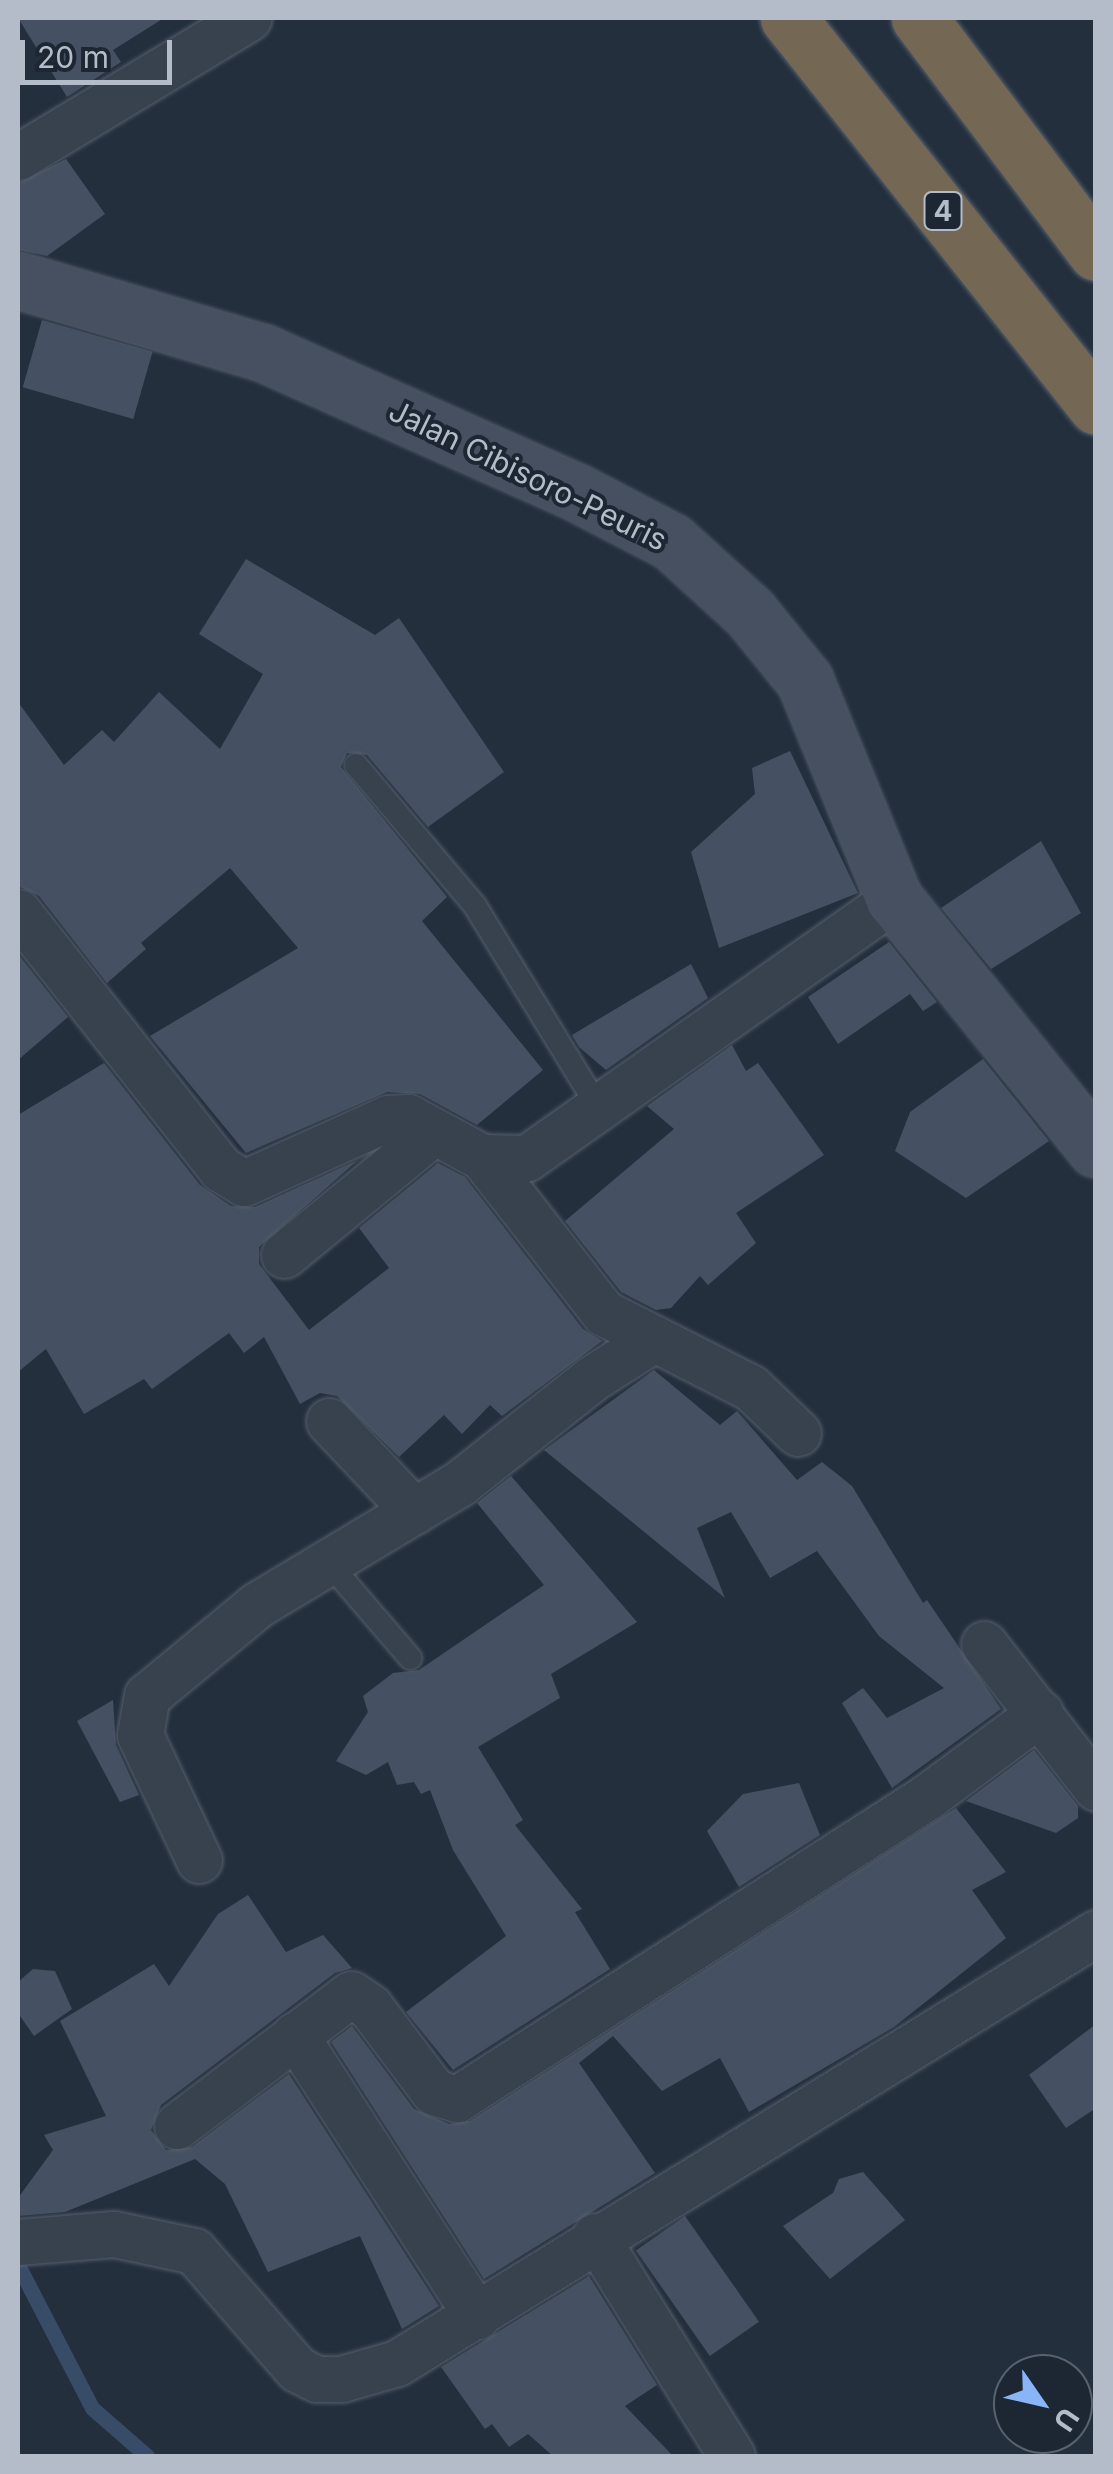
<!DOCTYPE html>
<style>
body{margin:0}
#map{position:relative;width:1113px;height:2474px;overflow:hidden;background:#242f3e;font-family:Inter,sans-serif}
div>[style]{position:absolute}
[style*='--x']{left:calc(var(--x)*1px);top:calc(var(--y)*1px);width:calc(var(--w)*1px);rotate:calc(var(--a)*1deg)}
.stream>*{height:15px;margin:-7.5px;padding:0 7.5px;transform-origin:7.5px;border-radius:7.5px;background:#394c67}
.building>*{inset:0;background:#455162;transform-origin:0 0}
.roads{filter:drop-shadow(0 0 2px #565f6c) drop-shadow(0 0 2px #565f6c)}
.lane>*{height:22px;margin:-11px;padding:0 11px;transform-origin:11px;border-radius:11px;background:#38414e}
.street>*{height:45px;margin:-22.5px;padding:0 22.5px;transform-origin:22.5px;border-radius:22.5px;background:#38414e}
.secondary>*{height:55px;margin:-27.5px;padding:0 27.5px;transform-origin:27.5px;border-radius:27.5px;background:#465061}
.highway>*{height:55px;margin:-27.5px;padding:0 27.5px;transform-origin:27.5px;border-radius:27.5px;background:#746855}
span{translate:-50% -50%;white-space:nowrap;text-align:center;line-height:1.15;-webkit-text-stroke:8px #1d2633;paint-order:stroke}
.shield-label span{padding:2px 8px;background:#1d2633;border:2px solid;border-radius:8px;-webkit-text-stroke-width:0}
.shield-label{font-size:28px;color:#b4bcc9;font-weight:700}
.street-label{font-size:30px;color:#b4bcc9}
.frame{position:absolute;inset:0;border:20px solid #b4bcc9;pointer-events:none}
.north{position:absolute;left:993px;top:2354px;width:100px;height:100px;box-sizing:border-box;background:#1d2633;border:2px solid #59626f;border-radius:50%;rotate:124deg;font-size:28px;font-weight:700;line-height:40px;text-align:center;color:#b4bcc9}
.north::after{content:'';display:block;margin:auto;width:35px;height:45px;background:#8ab4f8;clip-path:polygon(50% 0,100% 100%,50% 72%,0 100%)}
.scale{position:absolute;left:20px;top:40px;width:152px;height:45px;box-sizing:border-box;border:5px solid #b4bcc9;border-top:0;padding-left:12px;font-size:30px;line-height:35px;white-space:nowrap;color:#b4bcc9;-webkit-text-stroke:8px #1d2633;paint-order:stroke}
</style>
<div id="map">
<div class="stream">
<i style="--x:18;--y:2265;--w:161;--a:62.6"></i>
<i style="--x:92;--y:2408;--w:73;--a:41.1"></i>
</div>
<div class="building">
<i style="clip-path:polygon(18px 18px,164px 18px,113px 50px,121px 62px,67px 97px)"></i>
<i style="clip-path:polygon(66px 159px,105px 214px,47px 256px,18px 250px,18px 183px)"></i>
<i style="left:42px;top:320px;width:115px;height:70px;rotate:16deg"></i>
<i style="clip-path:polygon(246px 559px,375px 635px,399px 618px,504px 772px,428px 827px,367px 755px,347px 753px,341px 767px,447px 897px,422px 921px,543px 1070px,477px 1125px,420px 1094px,387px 1092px,246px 1153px,150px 1036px,298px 948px,230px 868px,141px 943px,146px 949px,107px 983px,39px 896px,18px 886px,18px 702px,64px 765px,102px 730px,114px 742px,159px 692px,220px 749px,263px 674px,199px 634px)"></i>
<i style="clip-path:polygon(790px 751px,858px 893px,719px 948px,691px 852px,755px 794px,752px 768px)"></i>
<i style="clip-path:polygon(1041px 841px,1081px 913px,991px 969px,941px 908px)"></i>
<i style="clip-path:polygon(889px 942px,937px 1002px,923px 1011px,910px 994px,838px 1044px,808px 997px)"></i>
<i style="clip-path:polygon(18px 954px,68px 1017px,18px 1060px)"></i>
<i style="clip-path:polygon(691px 964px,708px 998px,606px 1070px,579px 1047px,572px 1035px)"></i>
<i style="clip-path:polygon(732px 1045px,746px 1071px,758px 1063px,824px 1155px,736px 1213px,756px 1243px,708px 1285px,700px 1276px,671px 1308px,656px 1310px,621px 1292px,565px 1221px,674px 1129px,647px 1106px)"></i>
<i style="clip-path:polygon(983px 1059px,1049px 1141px,966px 1198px,895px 1151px,910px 1112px)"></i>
<i style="clip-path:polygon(104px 1063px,200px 1185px,231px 1206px,255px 1207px,358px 1160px,259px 1247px,259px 1264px,309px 1330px,389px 1268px,359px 1228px,438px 1163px,465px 1177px,583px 1329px,602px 1341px,502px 1416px,490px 1405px,462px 1434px,444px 1415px,399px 1457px,337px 1396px,320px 1393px,300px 1404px,264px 1337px,244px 1353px,229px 1333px,152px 1389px,144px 1379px,84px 1414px,46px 1349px,18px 1372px,18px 1115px)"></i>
<i style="clip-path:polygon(654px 1370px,720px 1425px,737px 1411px,797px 1480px,822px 1462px,852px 1486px,923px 1603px,927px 1600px,1001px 1709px,892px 1788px,842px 1703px,863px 1688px,887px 1718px,944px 1688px,879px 1636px,817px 1551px,770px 1578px,731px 1512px,697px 1528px,725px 1598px,544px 1450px)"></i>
<i style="clip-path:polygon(511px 1476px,637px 1622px,551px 1674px,560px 1698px,478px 1747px,523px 1820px,515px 1825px,582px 1909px,575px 1912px,610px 1969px,453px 2070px,406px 2012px,506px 1936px,453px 1850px,430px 1790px,421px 1794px,414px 1782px,397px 1785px,388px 1762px,366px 1775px,336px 1761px,368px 1712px,363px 1696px,393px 1673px,419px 1670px,544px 1585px,477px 1503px)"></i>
<i style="clip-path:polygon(113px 1700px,116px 1745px,139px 1795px,120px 1802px,77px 1721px)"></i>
<i style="clip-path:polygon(1034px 1750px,1078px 1806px,1078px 1818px,1056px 1833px,966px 1801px)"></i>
<i style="clip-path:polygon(799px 1783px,820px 1835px,739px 1887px,707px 1831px,743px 1794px)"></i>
<i style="clip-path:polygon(956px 1808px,1006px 1872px,972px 1890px,1006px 1938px,894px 2027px,749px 2112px,720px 2058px,662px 2091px,613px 2036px,579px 2063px,655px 2173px,484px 2279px,331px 2042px,352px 2026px,414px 2109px,449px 2124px,470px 2121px)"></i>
<i style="clip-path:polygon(248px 1895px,286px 1952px,323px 1935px,352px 1968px,335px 1973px,161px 2105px,151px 2130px,166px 2150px,192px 2147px,289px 2074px,439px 2306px,402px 2329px,360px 2236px,268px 2272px,225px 2184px,195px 2159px,65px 2212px,18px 2216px,18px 2198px,53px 2150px,44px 2135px,106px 2116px,60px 2021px,154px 1964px,169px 1986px,218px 1914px)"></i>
<i style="clip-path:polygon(33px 1969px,55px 1971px,72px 2009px,34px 2036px,18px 2013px,18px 1982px)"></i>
<i style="clip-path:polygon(1096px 2024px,1096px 2108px,1066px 2128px,1029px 2075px)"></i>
<i style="clip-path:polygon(863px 2172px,905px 2220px,830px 2279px,783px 2226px,833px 2193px,839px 2179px)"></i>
<i style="left:685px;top:2216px;width:129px;height:60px;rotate:55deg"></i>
<i style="clip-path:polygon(589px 2276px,657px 2385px,625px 2406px,673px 2456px,553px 2456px,528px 2434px,509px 2447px,492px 2424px,485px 2429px,441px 2367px)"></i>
</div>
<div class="roads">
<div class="lane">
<i style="--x:356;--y:765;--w:185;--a:49.8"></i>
<i style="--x:475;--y:906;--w:239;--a:58.5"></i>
<i style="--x:327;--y:1561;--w:128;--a:49.4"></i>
</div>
<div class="street">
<i style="--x:18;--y:157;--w:269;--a:-31.1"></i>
<i style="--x:18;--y:912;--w:328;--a:51.7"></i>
<i style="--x:221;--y:1169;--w:27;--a:31"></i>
<i style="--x:244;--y:1183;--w:158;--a:-24.3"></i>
<i style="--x:388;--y:1118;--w:20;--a:-3"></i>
<i style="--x:408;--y:1117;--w:84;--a:28.4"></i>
<i style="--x:482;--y:1157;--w:45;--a:1.3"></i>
<i style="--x:527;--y:1158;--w:449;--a:-35.2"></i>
<i style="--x:482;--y:1157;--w:198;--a:52"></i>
<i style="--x:604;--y:1313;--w:165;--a:27"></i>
<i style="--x:751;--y:1388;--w:65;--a:43.8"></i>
<i style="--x:284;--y:1255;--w:194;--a:-39.4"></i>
<i style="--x:329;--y:1421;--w:124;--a:46.6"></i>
<i style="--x:984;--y:1644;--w:182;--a:52.1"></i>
<i style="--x:199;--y:1860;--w:138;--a:-115.3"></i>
<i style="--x:140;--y:1735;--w:40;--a:-80"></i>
<i style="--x:147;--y:1696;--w:143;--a:-39.6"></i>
<i style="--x:257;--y:1605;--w:237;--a:-31"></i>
<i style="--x:460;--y:1483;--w:167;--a:-38.4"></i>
<i style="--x:591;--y:1379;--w:75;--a:-32.4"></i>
<i style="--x:295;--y:2035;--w:335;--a:57.1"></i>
<i style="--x:177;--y:2126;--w:218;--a:-37.2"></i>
<i style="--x:351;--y:1994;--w:23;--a:34"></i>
<i style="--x:370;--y:2007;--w:106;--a:53"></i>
<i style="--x:434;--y:2092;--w:24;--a:17"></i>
<i style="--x:457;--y:2099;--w:559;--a:-32.72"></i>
<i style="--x:927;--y:1797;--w:141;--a:-36.6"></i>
<i style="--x:595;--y:2236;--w:259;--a:58.1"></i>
<i style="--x:18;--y:2242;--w:96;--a:-4.8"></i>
<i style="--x:114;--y:2234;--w:82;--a:12"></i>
<i style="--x:194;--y:2251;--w:157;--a:48.9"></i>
<i style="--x:297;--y:2369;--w:22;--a:27"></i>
<i style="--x:317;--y:2379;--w:24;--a:0"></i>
<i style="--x:341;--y:2379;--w:58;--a:-15.9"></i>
<i style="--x:397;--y:2363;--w:821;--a:-31.6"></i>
</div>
<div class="secondary">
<i style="--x:18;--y:280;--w:257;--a:16.5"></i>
<i style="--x:264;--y:353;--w:342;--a:24"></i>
<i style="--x:576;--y:492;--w:108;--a:27.5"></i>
<i style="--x:672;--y:542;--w:105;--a:42.3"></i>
<i style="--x:750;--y:613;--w:87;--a:51"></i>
<i style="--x:805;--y:681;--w:235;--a:67.8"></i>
<i style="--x:894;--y:899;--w:321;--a:51.1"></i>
</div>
<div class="highway">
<i style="--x:788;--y:18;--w:496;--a:51.6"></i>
<i style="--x:919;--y:18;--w:294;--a:53"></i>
</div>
</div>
<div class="shield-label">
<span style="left:943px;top:211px">4</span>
</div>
<div class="street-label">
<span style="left:528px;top:475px;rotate:26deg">Jalan Cibisoro-Peuris</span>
</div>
<div class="frame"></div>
<div class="north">U</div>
<div class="scale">20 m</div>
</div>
